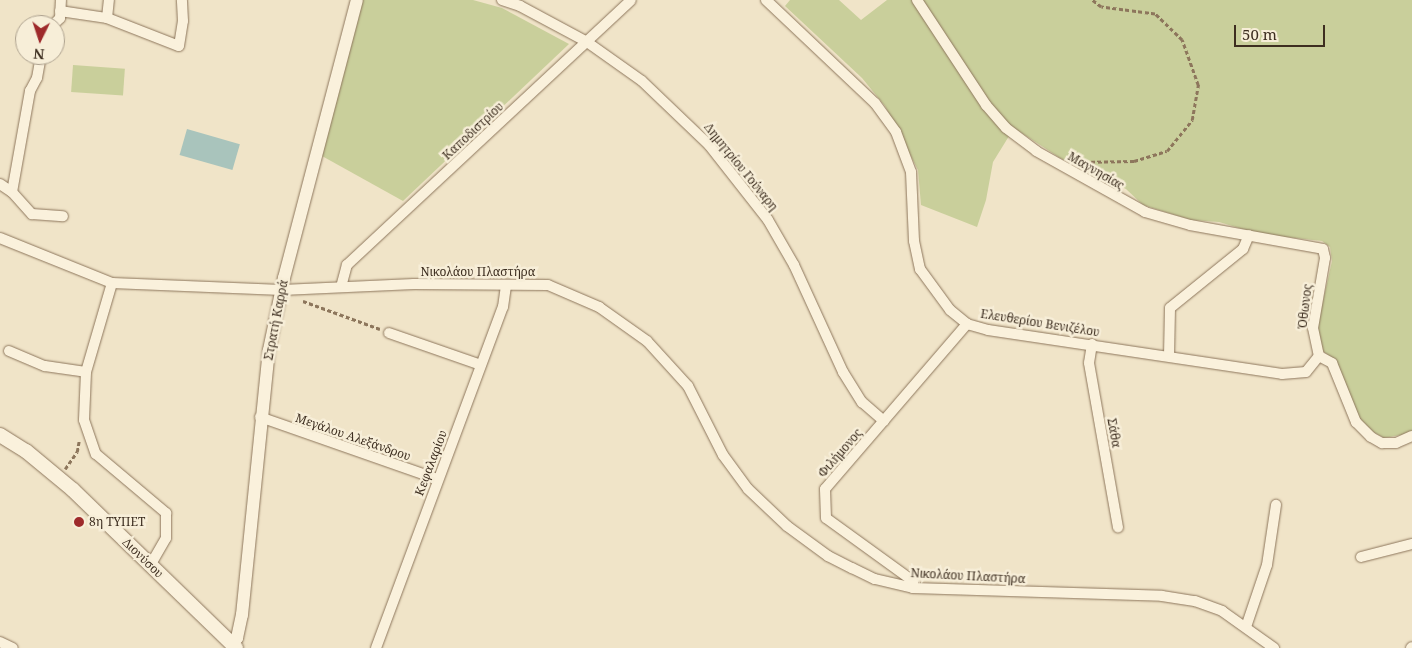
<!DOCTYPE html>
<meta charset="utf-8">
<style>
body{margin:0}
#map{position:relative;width:1412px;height:648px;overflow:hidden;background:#f0e4c8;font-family:"Noto Serif",serif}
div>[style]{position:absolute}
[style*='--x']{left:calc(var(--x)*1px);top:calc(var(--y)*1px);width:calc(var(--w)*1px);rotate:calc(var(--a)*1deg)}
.green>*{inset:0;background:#c9cf9b;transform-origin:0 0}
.water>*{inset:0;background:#a9c4bc;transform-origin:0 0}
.path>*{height:2.5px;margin-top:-1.25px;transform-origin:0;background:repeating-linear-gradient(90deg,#8d765c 0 4px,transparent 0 6.5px)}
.roads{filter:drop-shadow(0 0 1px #8d765c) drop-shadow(0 0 1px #8d765c)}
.minor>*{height:10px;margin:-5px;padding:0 5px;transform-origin:5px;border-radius:5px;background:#faf1dc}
.tertiary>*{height:12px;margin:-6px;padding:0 6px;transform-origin:6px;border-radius:6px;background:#faf1dc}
.secondary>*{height:14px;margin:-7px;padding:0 7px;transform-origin:7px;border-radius:7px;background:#faf1dc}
.dots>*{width:14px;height:14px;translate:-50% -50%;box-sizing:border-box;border:2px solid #f7eed8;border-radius:50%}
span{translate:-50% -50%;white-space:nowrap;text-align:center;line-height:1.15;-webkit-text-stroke:5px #f7eed8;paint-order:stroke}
.street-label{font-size:12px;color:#3d2e20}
.poi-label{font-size:12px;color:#3d2e20}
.left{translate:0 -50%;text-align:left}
.north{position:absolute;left:15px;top:15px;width:50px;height:50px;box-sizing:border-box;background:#f7eed8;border:1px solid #ada18e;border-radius:50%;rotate:184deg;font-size:14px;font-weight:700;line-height:20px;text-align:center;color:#3d2e20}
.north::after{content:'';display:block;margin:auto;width:18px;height:22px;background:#9e2a2b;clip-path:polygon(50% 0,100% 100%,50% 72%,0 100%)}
.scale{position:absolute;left:1234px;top:25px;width:91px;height:22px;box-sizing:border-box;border:2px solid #3d2e20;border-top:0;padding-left:6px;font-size:15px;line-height:18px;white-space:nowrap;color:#3d2e20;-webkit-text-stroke:4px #f7eed8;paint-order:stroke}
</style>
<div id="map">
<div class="green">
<i style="clip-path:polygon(362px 0,473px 0,502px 8px,569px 44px,403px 201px,322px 156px)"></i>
<i style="clip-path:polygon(790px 0,839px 0,861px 20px,887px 0,1412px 0,1412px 433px,1384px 438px,1368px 429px,1359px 417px,1334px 360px,1323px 351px,1317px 339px,1318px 323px,1332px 261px,1330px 247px,1322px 241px,1259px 234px,1219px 222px,1191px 220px,1143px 205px,1126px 189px,1060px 158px,1014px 128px,993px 162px,986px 200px,977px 227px,921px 205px,918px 170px,885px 106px,862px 78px,785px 6px)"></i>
<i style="left:73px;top:65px;width:52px;height:27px;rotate:4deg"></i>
</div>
<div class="water">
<i style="left:187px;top:129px;width:55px;height:27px;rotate:16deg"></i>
</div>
<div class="path">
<i style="--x:1078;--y:162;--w:56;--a:-1"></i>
<i style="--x:1134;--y:161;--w:34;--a:-17"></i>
<i style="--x:1167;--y:151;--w:40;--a:-51"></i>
<i style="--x:1192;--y:120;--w:36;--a:-80"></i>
<i style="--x:1198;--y:85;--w:48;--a:-109.6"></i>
<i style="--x:1182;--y:40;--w:37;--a:-136"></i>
<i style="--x:1155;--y:14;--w:54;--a:-172.6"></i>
<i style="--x:1101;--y:7;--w:11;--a:-142"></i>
<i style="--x:303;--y:301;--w:82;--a:20"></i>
<i style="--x:65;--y:469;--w:21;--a:-55"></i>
<i style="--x:77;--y:452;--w:11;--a:-80"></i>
</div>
<div class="roads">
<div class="minor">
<i style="--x:502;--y:0;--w:19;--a:18"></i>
<i style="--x:520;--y:6;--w:76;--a:28.2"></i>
<i style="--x:587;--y:42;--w:67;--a:35.3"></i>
<i style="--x:642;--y:81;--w:93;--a:43.7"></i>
<i style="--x:709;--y:145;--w:95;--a:51.8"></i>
<i style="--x:768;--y:220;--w:52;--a:60"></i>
<i style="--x:794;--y:265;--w:118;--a:65.4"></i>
<i style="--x:843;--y:372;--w:36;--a:58"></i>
<i style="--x:862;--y:402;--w:29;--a:41"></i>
<i style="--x:766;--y:0;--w:150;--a:43.4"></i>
<i style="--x:875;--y:103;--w:36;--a:54"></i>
<i style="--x:896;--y:132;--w:43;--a:69.4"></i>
<i style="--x:911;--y:172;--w:69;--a:87.5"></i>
<i style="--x:914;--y:241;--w:29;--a:78"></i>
<i style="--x:920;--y:269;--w:51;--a:53.8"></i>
<i style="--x:950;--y:310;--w:22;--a:39"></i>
<i style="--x:967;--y:324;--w:22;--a:16"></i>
<i style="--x:988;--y:330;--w:297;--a:8.5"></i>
<i style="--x:1282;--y:374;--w:24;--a:-5"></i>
<i style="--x:1306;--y:372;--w:21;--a:-51"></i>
<i style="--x:917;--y:0;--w:126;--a:56.7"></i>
<i style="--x:986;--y:105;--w:30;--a:49"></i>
<i style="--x:1006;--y:128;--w:38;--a:37"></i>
<i style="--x:1036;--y:151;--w:125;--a:29.2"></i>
<i style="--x:1145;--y:212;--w:47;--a:16.1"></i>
<i style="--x:1190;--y:225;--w:135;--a:10.2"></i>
<i style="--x:1323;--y:249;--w:9;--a:77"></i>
<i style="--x:1325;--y:258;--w:71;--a:99.7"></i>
<i style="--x:1313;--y:328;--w:29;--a:78"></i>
<i style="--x:60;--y:11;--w:48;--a:8.5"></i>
<i style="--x:107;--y:18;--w:77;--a:21.3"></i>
<i style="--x:179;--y:46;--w:25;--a:-81"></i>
<i style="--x:183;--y:21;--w:21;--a:-93"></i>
<i style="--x:107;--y:18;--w:18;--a:-84"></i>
<i style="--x:53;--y:25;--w:10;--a:-45"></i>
<i style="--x:60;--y:18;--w:18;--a:-87"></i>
<i style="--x:0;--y:184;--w:14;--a:34"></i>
<i style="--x:12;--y:192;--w:30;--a:48"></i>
<i style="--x:32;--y:214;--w:31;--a:4"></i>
<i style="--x:12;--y:192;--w:103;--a:-79.9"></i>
<i style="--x:30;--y:91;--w:15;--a:-62"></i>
<i style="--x:37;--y:78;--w:23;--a:-80"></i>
<i style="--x:0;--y:238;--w:121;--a:21.9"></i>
<i style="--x:112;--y:283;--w:170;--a:2.4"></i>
<i style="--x:282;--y:290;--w:132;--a:-2.6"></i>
<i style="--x:414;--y:284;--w:134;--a:0.4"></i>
<i style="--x:548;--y:285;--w:56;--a:23.3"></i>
<i style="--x:599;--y:307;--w:59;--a:35.3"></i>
<i style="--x:647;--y:341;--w:61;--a:47.7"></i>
<i style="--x:688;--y:386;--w:77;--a:63.1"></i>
<i style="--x:723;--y:455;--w:42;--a:53.7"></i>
<i style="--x:748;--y:489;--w:54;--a:43.5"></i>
<i style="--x:787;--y:526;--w:51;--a:36.2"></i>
<i style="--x:828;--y:556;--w:27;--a:27"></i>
<i style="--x:852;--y:568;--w:25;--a:26"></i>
<i style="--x:875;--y:579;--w:39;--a:13"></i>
<i style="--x:913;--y:588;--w:249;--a:1.8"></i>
<i style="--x:1162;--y:596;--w:33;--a:9"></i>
<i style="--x:1195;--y:601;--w:29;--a:20"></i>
<i style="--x:1222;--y:611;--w:64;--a:35.4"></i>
<i style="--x:112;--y:283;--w:93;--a:106.3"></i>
<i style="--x:86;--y:372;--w:48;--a:92.4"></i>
<i style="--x:84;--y:420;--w:36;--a:71"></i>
<i style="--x:96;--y:454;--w:92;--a:40.1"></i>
<i style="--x:166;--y:513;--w:25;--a:90"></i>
<i style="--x:166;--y:538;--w:30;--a:120"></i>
<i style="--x:341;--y:287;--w:23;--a:-75"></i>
<i style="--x:347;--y:265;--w:388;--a:-43"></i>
<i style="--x:389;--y:333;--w:97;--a:19.2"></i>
<i style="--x:1092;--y:344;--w:19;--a:99"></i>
<i style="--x:1089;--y:363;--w:167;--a:80"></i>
<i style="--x:9;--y:351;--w:39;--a:23"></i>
<i style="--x:45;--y:366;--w:41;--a:8.3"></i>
<i style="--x:1169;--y:356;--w:48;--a:-88.8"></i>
<i style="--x:1170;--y:308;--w:94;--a:-38.9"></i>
<i style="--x:1243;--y:249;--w:15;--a:-67"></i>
<i style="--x:1319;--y:356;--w:15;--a:28"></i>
<i style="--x:1332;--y:363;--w:64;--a:67.9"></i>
<i style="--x:1356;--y:422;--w:21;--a:45"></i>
<i style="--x:1371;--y:437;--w:13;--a:29"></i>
<i style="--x:1382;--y:443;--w:14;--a:0"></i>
<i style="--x:1396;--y:443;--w:17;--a:-24"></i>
<i style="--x:260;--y:417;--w:188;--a:19.3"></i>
<i style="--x:1361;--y:557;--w:53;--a:-14.3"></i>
<i style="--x:913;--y:588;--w:7;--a:-90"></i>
<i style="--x:913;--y:581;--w:107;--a:-144.1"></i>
<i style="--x:826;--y:518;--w:29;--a:-92"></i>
<i style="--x:825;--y:489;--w:218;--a:-49.3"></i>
<i style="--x:1246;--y:627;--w:65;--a:-71.3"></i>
<i style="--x:1267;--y:565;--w:61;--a:-81.5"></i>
<i style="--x:0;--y:642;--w:14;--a:25"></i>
<i style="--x:376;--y:648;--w:364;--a:-69.6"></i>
<i style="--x:503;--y:307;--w:21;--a:-82"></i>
<i style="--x:1411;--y:648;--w:1;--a:-45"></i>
</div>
<div class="tertiary">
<i style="--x:232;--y:644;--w:8;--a:-50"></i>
<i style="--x:237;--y:638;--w:24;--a:-78"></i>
<i style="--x:242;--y:615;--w:266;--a:-84.2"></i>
<i style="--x:269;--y:350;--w:74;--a:-78.2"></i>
<i style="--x:284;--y:278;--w:287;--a:-75.3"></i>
</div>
<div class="secondary">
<i style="--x:0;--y:435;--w:31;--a:32"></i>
<i style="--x:26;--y:451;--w:61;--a:39.7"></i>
<i style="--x:73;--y:490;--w:227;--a:44.1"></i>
</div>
</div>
<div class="dots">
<i style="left:79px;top:522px;background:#9e2a2b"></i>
</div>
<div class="street-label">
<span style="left:473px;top:131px;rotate:-43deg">Καποδιστρίου</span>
<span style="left:741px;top:167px;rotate:51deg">Δημητρίου Γούναρη</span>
<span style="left:1096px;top:171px;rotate:30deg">Μαγνησίας</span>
<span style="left:478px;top:272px">Νικολάου Πλαστήρα</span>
<span style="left:1305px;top:306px;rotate:-83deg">Όθωνος</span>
<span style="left:276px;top:320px;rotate:-79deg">Στρατή Καρρά</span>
<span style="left:1040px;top:323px;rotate:9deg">Ελευθερίου Βενιζέλου</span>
<span style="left:1114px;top:433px;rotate:80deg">Σάθα</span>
<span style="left:353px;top:437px;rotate:19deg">Μεγάλου Αλεξάνδρου</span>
<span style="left:840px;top:453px;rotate:-49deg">Φιλήμονος</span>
<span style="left:431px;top:463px;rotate:-69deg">Κεφαλαρίου</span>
<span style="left:143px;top:558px;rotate:44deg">Διονύσου</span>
<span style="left:968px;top:576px;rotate:3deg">Νικολάου Πλαστήρα</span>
</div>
<div class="poi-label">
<span class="left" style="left:89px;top:522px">8η ΤΥΠΕΤ</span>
</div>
<div class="north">N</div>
<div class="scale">50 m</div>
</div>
